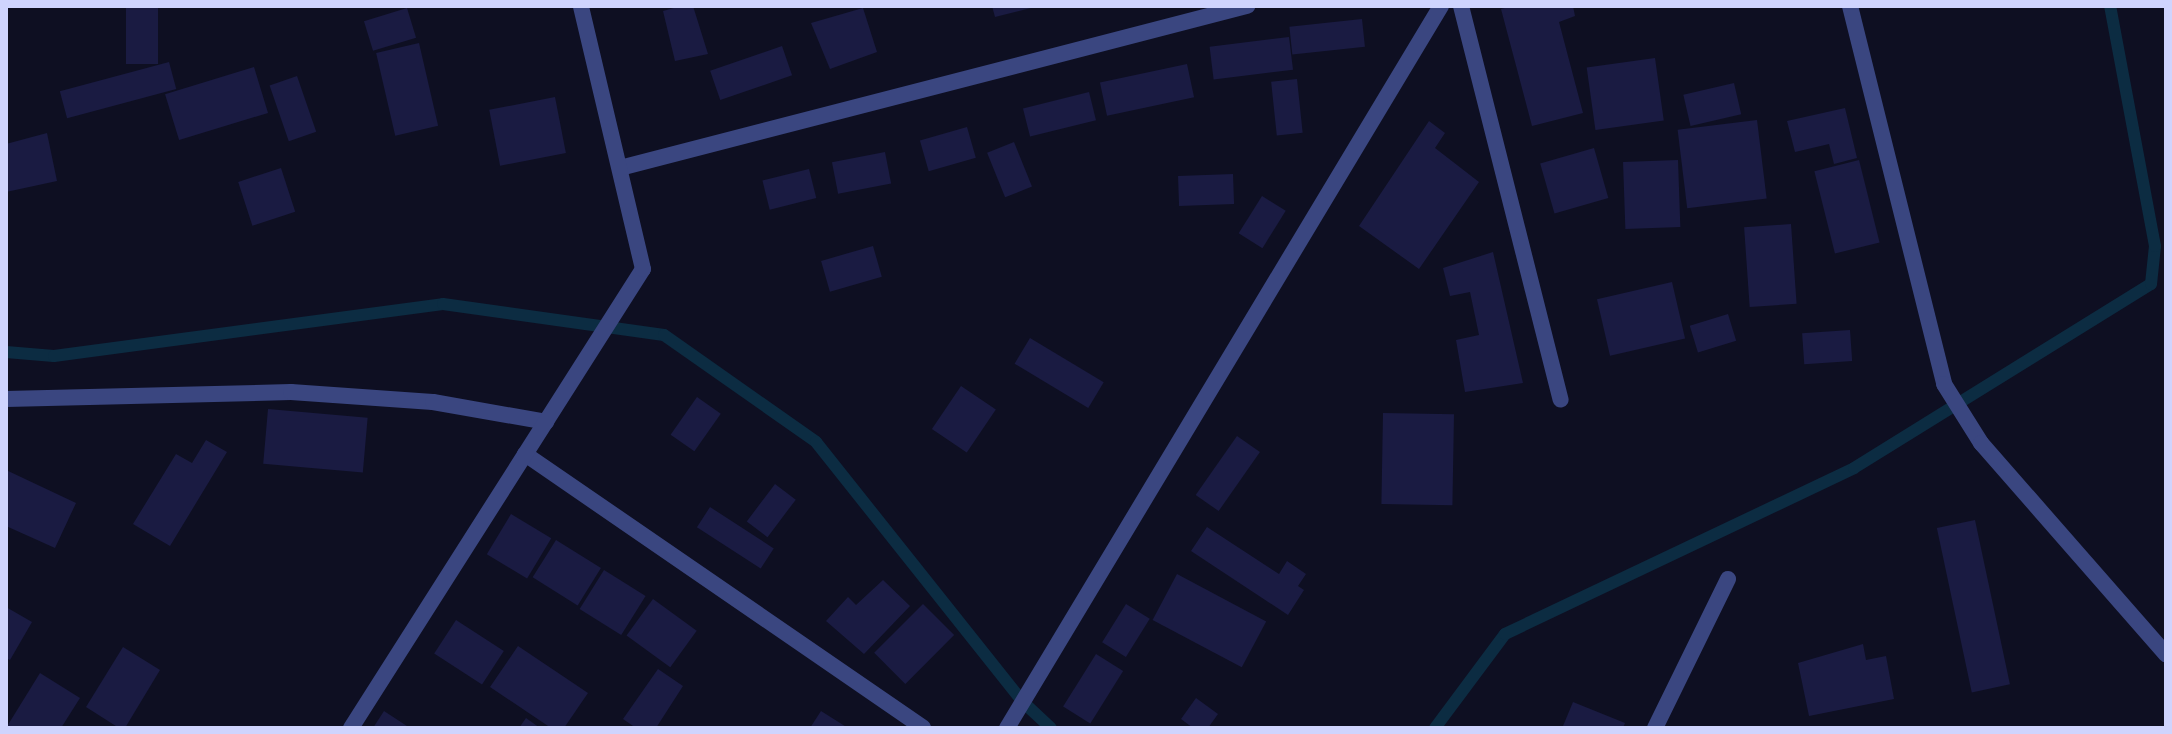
<!DOCTYPE html>
<style>
body{margin:0}
#map{position:relative;width:2172px;height:734px;overflow:hidden;background:#0e0f22;font-family:"Fira Sans",sans-serif}
div>[style]{position:absolute}
[style*='--x']{left:calc(var(--x)*1px);top:calc(var(--y)*1px);width:calc(var(--w)*1px);rotate:calc(var(--a)*1deg)}
.stream>*{height:12px;margin:-6px;padding:0 6px;transform-origin:6px;border-radius:6px;background:#0c2c42}
.building>*{inset:0;background:#1a1b42;transform-origin:0 0}
.street>*{height:16px;margin:-8px;padding:0 8px;transform-origin:8px;border-radius:8px;background:#3a4680}
span{translate:-50% -50%;white-space:nowrap;text-align:center;line-height:1.15;-webkit-text-stroke:6px #0e0f22;paint-order:stroke}
.frame{position:absolute;inset:0;border:8px solid #cfd4fe;pointer-events:none}
</style>
<div id="map">
<div class="stream">
<i style="--x:6;--y:352;--w:48;--a:4.8"></i>
<i style="--x:54;--y:356;--w:392;--a:-7.6"></i>
<i style="--x:443;--y:304;--w:223;--a:8"></i>
<i style="--x:664;--y:335;--w:186;--a:35.1"></i>
<i style="--x:816;--y:442;--w:332;--a:51.5"></i>
<i style="--x:1023;--y:702;--w:38;--a:43"></i>
<i style="--x:1435;--y:728;--w:117;--a:-53.3"></i>
<i style="--x:1505;--y:634;--w:386;--a:-25.4"></i>
<i style="--x:1854;--y:468;--w:349;--a:-31.8"></i>
<i style="--x:2151;--y:284;--w:38;--a:-84"></i>
<i style="--x:2155;--y:246;--w:244;--a:-100.6"></i>
</div>
<div class="building">
<i style="left:126px;top:6px;width:32px;height:58px"></i>
<i style="clip-path:polygon(681px 6px,693px 6px,708px 54px,675px 61px,663px 11px)"></i>
<i style="clip-path:polygon(992px 6px,1035px 6px,1035px 7px,995px 17px)"></i>
<i style="clip-path:polygon(1512px 6px,1573px 6px,1575px 16px,1559px 22px,1583px 113px,1532px 126px,1501px 9px)"></i>
<i style="left:407px;top:8px;width:31px;height:45px;rotate:73deg"></i>
<i style="clip-path:polygon(863px 8px,877px 52px,830px 69px,811px 23px)"></i>
<i style="left:1362px;top:19px;width:28px;height:73px;rotate:84deg"></i>
<i style="left:1289px;top:37px;width:33px;height:80px;rotate:83deg"></i>
<i style="left:419px;top:43px;width:85px;height:44px;rotate:77deg"></i>
<i style="left:782px;top:46px;width:31px;height:76px;rotate:71deg"></i>
<i style="left:1655px;top:58px;width:63px;height:69px;rotate:82deg"></i>
<i style="left:169px;top:62px;width:28px;height:113px;rotate:75deg"></i>
<i style="left:1187px;top:64px;width:34px;height:89px;rotate:78deg"></i>
<i style="left:254px;top:67px;width:48px;height:93px;rotate:73deg"></i>
<i style="left:297px;top:76px;width:59px;height:29px;rotate:71deg"></i>
<i style="left:1297px;top:79px;width:54px;height:26px;rotate:84deg"></i>
<i style="left:1734px;top:83px;width:32px;height:52px;rotate:77deg"></i>
<i style="left:1089px;top:92px;width:29px;height:68px;rotate:76deg"></i>
<i style="left:555px;top:97px;width:57px;height:67px;rotate:79deg"></i>
<i style="clip-path:polygon(1845px 108px,1857px 158px,1834px 164px,1829px 144px,1795px 152px,1787px 121px)"></i>
<i style="left:1757px;top:120px;width:79px;height:80px;rotate:83deg"></i>
<i style="clip-path:polygon(1429px 121px,1445px 133px,1435px 148px,1479px 182px,1419px 269px,1359px 226px)"></i>
<i style="left:967px;top:127px;width:32px;height:49px;rotate:74deg"></i>
<i style="clip-path:polygon(47px 133px,57px 181px,6px 192px,6px 144px)"></i>
<i style="left:1014px;top:142px;width:48px;height:29px;rotate:68deg"></i>
<i style="left:1594px;top:148px;width:52px;height:56px;rotate:74deg"></i>
<i style="left:885px;top:152px;width:32px;height:54px;rotate:79deg"></i>
<i style="left:1678px;top:160px;width:67px;height:55px;rotate:88deg"></i>
<i style="left:1859px;top:160px;width:85px;height:46px;rotate:76deg"></i>
<i style="left:281px;top:168px;width:46px;height:45px;rotate:72deg"></i>
<i style="left:809px;top:169px;width:30px;height:48px;rotate:76deg"></i>
<i style="left:1233px;top:174px;width:30px;height:55px;rotate:88deg"></i>
<i style="left:1262px;top:196px;width:28px;height:44px;rotate:32deg"></i>
<i style="left:1791px;top:224px;width:80px;height:47px;rotate:86deg"></i>
<i style="left:873px;top:246px;width:32px;height:54px;rotate:74deg"></i>
<i style="clip-path:polygon(1493px 252px,1523px 383px,1465px 392px,1456px 340px,1479px 335px,1470px 292px,1450px 296px,1443px 268px)"></i>
<i style="left:1672px;top:282px;width:58px;height:77px;rotate:77deg"></i>
<i style="left:1728px;top:314px;width:28px;height:40px;rotate:73deg"></i>
<i style="left:1850px;top:330px;width:31px;height:48px;rotate:86deg"></i>
<i style="left:1030px;top:338px;width:86px;height:30px;rotate:31deg"></i>
<i style="left:961px;top:386px;width:42px;height:52px;rotate:34deg"></i>
<i style="left:697px;top:397px;width:29px;height:46px;rotate:35deg"></i>
<i style="left:268px;top:409px;width:100px;height:55px;rotate:5deg"></i>
<i style="left:1383px;top:413px;width:71px;height:91px;rotate:1deg"></i>
<i style="left:1237px;top:436px;width:28px;height:72px;rotate:35deg"></i>
<i style="clip-path:polygon(206px 440px,227px 452px,170px 546px,133px 524px,176px 454px,192px 463px)"></i>
<i style="clip-path:polygon(6px 470px,76px 503px,55px 548px,6px 526px)"></i>
<i style="left:775px;top:484px;width:26px;height:47px;rotate:37deg"></i>
<i style="left:710px;top:507px;width:76px;height:24px;rotate:33deg"></i>
<i style="left:511px;top:514px;width:47px;height:47px;rotate:31deg"></i>
<i style="left:1975px;top:520px;width:168px;height:39px;rotate:78deg"></i>
<i style="clip-path:polygon(1207px 527px,1279px 574px,1287px 561px,1306px 574px,1298px 586px,1304px 590px,1288px 615px,1191px 551px)"></i>
<i style="left:556px;top:540px;width:53px;height:44px;rotate:32deg"></i>
<i style="left:604px;top:570px;width:49px;height:46px;rotate:32deg"></i>
<i style="left:1177px;top:574px;width:101px;height:52px;rotate:28deg"></i>
<i style="clip-path:polygon(883px 580px,910px 606px,864px 654px,826px 621px,848px 597px,856px 605px)"></i>
<i style="left:653px;top:599px;width:54px;height:45px;rotate:36deg"></i>
<i style="left:923px;top:604px;width:44px;height:69px;rotate:45deg"></i>
<i style="left:1126px;top:604px;width:28px;height:45px;rotate:32deg"></i>
<i style="clip-path:polygon(6px 607px,32px 622px,10px 660px,6px 658px)"></i>
<i style="left:456px;top:620px;width:57px;height:40px;rotate:33deg"></i>
<i style="clip-path:polygon(1863px 644px,1866px 660px,1886px 656px,1894px 699px,1809px 716px,1798px 663px)"></i>
<i style="clip-path:polygon(518px 646px,588px 693px,564px 728px,551px 728px,490px 687px)"></i>
<i style="clip-path:polygon(123px 647px,160px 670px,125px 728px,119px 728px,86px 707px)"></i>
<i style="left:1096px;top:654px;width:32px;height:62px;rotate:32deg"></i>
<i style="clip-path:polygon(658px 669px,683px 686px,656px 728px,636px 728px,623px 719px)"></i>
<i style="clip-path:polygon(40px 673px,80px 698px,61px 728px,6px 728px)"></i>
<i style="clip-path:polygon(1196px 698px,1218px 714px,1208px 728px,1193px 728px,1181px 719px)"></i>
<i style="clip-path:polygon(1573px 702px,1625px 723px,1623px 728px,1563px 726px)"></i>
<i style="clip-path:polygon(384px 711px,410px 728px,373px 728px)"></i>
<i style="clip-path:polygon(821px 711px,848px 728px,810px 728px)"></i>
<i style="clip-path:polygon(526px 718px,540px 728px,519px 728px)"></i>
</div>
<div class="street">
<i style="--x:1461;--y:6;--w:406;--a:75.8"></i>
<i style="--x:1850;--y:6;--w:390;--a:76"></i>
<i style="--x:1944;--y:384;--w:70;--a:57.9"></i>
<i style="--x:1981;--y:443;--w:281;--a:48.8"></i>
<i style="--x:620;--y:168;--w:648;--a:-14.49"></i>
<i style="--x:6;--y:399;--w:285;--a:-1.4"></i>
<i style="--x:291;--y:392;--w:142;--a:4"></i>
<i style="--x:433;--y:402;--w:115;--a:10"></i>
<i style="--x:525;--y:454;--w:483;--a:34.5"></i>
<i style="--x:351;--y:728;--w:544;--a:-57.54"></i>
<i style="--x:643;--y:269;--w:270;--a:-103.3"></i>
<i style="--x:1007;--y:728;--w:842;--a:-58.99"></i>
<i style="--x:1655;--y:728;--w:166;--a:-63.9"></i>
</div>
<div class="frame"></div>
</div>
